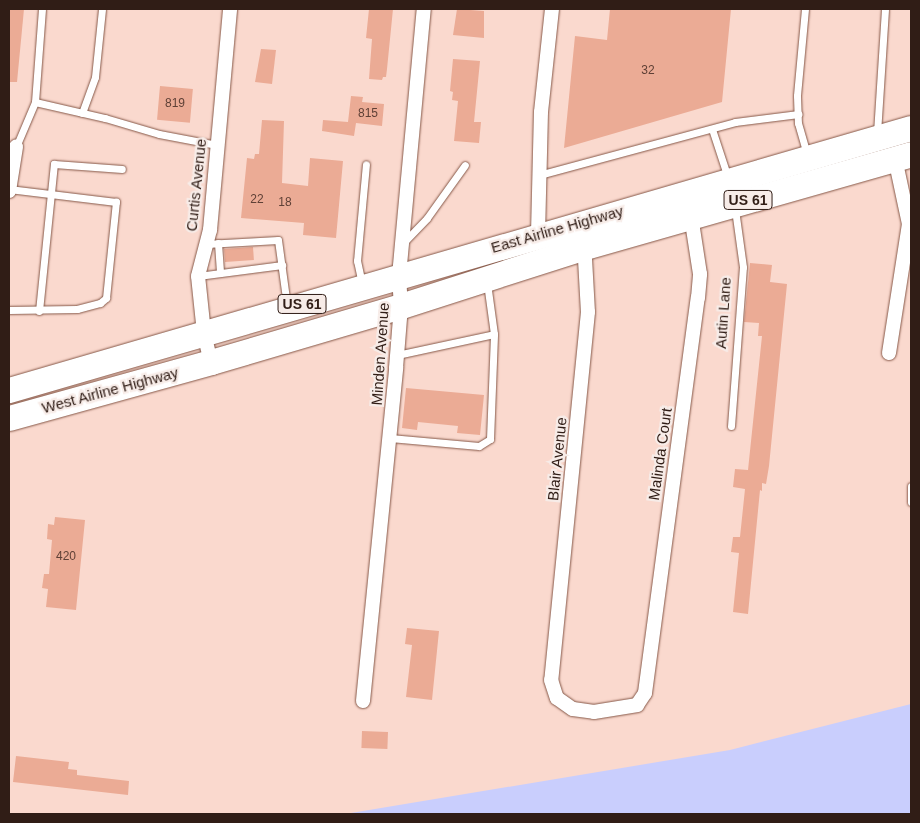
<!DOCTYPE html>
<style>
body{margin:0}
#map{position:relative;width:920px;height:823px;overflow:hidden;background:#fad9ce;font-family:Helvetica,sans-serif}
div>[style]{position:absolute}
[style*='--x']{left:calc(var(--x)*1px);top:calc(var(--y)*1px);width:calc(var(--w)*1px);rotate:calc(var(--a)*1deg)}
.green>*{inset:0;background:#c9cefd}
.building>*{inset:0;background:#ebab95;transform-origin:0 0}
.roads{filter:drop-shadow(0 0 1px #865848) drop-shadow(0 0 1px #865848)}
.lane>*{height:7px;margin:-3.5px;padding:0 3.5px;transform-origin:3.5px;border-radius:3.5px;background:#fff}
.street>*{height:14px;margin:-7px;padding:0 7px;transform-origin:7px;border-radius:7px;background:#fff}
.highway>*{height:25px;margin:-12.5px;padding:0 12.5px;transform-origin:12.5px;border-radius:12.5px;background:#fff}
span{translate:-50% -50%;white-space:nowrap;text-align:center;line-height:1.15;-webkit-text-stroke:4.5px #f7ece8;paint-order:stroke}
.number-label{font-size:12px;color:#5f4036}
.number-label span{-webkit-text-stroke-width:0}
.shield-label span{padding:1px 4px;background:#f7ece8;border:1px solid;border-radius:4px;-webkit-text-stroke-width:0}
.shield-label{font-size:14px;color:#301d16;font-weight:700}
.street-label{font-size:15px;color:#301d16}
.frame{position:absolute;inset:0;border:10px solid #301d16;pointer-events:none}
</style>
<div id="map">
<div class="green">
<i style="clip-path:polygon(911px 704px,911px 814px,345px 814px,730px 750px)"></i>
</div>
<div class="building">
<i style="clip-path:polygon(9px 9px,24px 9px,17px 82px,9px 82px)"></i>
<i style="clip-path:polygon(369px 9px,393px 9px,387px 69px,386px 77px,383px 77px,382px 80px,369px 79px,372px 39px,366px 38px)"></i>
<i style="clip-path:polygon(457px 9px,484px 11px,484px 38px,453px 35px)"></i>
<i style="clip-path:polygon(610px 9px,731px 9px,722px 102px,564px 148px,575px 36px,607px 40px)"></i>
<i style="clip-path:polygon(261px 49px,276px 50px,272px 84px,255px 82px)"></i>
<i style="clip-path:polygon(453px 59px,480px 61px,474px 122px,481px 122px,479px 143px,454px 141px,458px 101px,452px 100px,453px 92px,450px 91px)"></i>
<i style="left:160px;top:86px;width:33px;height:34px;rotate:5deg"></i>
<i style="clip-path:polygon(351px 96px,363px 97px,362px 102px,384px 104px,382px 126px,356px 123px,354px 136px,322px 131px,323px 120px,348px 122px)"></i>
<i style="clip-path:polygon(262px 120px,284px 121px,282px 183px,308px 186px,310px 158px,343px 161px,336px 238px,303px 235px,304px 223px,241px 218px,247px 158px,254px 159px,255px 154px,259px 154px)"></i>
<i style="left:253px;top:247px;width:13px;height:29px;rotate:86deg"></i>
<i style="clip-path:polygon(750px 263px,772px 265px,770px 282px,787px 284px,769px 466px,766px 484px,762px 483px,762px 491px,760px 490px,748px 614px,733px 612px,739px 553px,731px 552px,733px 537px,740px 537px,745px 489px,733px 487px,735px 469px,748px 470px,762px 336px,758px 336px,759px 323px,744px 322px)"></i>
<i style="clip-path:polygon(406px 388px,484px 395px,480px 435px,457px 433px,458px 426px,418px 422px,417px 430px,402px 428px)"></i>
<i style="clip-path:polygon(55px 517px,85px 520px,76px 610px,46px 607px,48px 589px,42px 588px,44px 574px,49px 574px,52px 540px,47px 539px,48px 524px,54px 525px)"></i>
<i style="clip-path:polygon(407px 628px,439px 631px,432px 700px,406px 697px,412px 645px,405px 644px)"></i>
<i style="left:362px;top:731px;width:26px;height:17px;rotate:2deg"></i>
<i style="clip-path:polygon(16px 756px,69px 762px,68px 769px,77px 770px,77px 775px,129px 781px,128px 795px,13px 782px)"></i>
</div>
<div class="roads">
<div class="lane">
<i style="--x:805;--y:9;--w:87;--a:95.3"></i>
<i style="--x:797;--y:96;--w:27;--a:88"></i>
<i style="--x:798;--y:123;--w:33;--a:74"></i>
<i style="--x:35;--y:102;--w:72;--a:12.9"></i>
<i style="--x:105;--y:118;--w:56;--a:16.5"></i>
<i style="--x:159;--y:134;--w:59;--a:10.7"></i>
<i style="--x:82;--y:113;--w:38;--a:-70"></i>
<i style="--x:95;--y:77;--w:68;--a:-84.1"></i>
<i style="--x:712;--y:129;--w:52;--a:71.9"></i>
<i style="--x:877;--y:133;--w:124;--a:-86.3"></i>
<i style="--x:16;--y:147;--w:49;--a:-67.1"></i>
<i style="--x:35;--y:102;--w:93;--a:-85.7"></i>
<i style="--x:539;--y:175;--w:203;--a:-15.1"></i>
<i style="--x:735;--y:122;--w:64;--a:-7.2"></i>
<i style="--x:404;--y:242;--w:33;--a:-46"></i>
<i style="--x:427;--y:218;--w:65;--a:-54.4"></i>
<i style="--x:218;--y:243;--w:30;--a:86"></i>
<i style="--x:206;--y:244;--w:72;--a:-3.2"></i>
<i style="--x:278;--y:240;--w:67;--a:82.2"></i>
<i style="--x:198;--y:276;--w:85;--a:-7.5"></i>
<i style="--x:362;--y:284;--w:24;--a:-102"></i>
<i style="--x:357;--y:261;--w:97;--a:-84.7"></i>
<i style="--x:9;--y:310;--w:68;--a:-0.8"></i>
<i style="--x:77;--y:309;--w:24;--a:-15"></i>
<i style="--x:100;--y:303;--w:8;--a:-40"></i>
<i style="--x:106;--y:298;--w:97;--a:-84.1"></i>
<i style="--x:116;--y:202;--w:108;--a:-173.1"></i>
<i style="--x:39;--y:311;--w:148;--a:-84.2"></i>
<i style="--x:54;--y:164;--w:68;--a:4.2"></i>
<i style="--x:397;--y:355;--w:99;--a:-12.2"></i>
<i style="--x:731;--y:426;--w:159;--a:-85.7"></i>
<i style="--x:743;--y:267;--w:59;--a:-97.9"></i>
<i style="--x:390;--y:438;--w:89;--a:5.1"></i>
<i style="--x:479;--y:446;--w:13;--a:-32"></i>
<i style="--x:490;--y:439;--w:105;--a:-87.8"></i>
<i style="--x:494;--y:334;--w:51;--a:-97.8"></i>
<i style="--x:911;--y:486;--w:16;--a:90"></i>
</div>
<div class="street">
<i style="--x:9;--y:191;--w:45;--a:-81"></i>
<i style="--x:538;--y:234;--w:122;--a:-88.6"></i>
<i style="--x:541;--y:112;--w:104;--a:-83.9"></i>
<i style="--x:584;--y:241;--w:71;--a:86.8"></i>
<i style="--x:588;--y:312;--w:370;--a:95.7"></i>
<i style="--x:551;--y:680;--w:19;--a:72"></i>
<i style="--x:557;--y:698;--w:19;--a:35"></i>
<i style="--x:573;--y:709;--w:21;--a:8"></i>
<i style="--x:594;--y:712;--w:44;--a:-9.2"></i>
<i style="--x:637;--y:705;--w:14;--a:-56"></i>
<i style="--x:645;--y:693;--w:399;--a:-82.4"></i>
<i style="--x:698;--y:298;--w:24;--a:-85"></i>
<i style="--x:700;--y:274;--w:59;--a:-98.8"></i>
<i style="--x:889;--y:353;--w:131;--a:-81.2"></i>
<i style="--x:909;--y:224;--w:67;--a:-102"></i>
<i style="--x:895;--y:158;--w:4;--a:-135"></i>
<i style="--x:211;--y:362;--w:30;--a:-104"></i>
<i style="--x:204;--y:333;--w:57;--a:-96"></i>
<i style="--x:198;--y:276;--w:48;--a:-75.4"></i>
<i style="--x:210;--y:230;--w:222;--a:-84.8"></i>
<i style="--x:363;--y:701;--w:335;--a:-84.3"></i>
<i style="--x:396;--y:368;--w:62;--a:-85.4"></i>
<i style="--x:401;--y:306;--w:30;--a:-94"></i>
<i style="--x:399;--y:276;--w:268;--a:-84.7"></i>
</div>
<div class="highway">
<i style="--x:9;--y:390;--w:939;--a:-16.2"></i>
<i style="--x:9;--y:418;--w:210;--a:-15.5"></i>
<i style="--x:211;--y:362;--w:198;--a:-16.4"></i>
<i style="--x:401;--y:306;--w:193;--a:-17.8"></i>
<i style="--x:585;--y:247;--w:339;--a:-15.9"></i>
</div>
</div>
<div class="number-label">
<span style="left:648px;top:71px">32</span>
<span style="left:175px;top:104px">819</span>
<span style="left:368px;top:114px">815</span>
<span style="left:257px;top:200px">22</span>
<span style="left:285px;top:203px">18</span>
<span style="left:66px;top:557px">420</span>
</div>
<div class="shield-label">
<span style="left:748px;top:200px">US 61</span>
<span style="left:302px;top:304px">US 61</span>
</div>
<div class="street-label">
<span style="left:196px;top:185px;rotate:-84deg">Curtis Avenue</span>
<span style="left:557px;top:229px;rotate:-16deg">East Airline Highway</span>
<span style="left:723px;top:313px;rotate:-86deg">Autin Lane</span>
<span style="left:380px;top:354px;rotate:-86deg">Minden Avenue</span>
<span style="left:110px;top:390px;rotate:-15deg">West Airline Highway</span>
<span style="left:660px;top:454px;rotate:-82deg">Malinda Court</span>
<span style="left:557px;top:459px;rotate:-84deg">Blair Avenue</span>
</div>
<div class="frame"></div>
</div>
